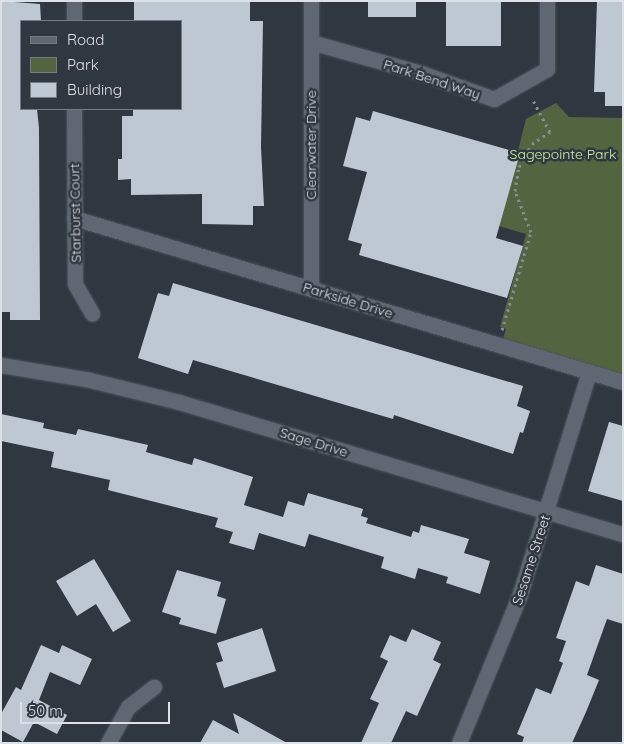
<!DOCTYPE html>
<style>
body{margin:0}
#map{position:relative;width:624px;height:744px;overflow:hidden;background:#2f3841;font-family:Quicksand,sans-serif}
div>[style]{position:absolute}
[style*='--x']{left:calc(var(--x)*1px);top:calc(var(--y)*1px);width:calc(var(--w)*1px);rotate:calc(var(--a)*1deg)}
.green>*{inset:0;background:#536440}
.building>*{inset:0;background:#bdc8d3;transform-origin:0 0}
.path>*{height:3px;margin-top:-1.5px;transform-origin:0;background:repeating-linear-gradient(90deg,#858d94 0 2.5px,transparent 0 6.5px)}
.roads{filter:drop-shadow(0 0 1px #4e555d) drop-shadow(0 0 1px #4e555d)}
.minor>*{height:15px;margin:-7.5px;padding:0 7.5px;transform-origin:7.5px;border-radius:7.5px;background:#5f6872}
span{translate:-50% -50%;white-space:nowrap;text-align:center;line-height:1.15;-webkit-text-stroke:5px #2f3841;paint-order:stroke}
.street-label{font-size:14px;color:#dbe1e7}
.park-label{font-size:14px;color:#cbf29d}
.frame{position:absolute;inset:0;border:2px solid #dbe1e7;pointer-events:none}
.legend{position:absolute;left:20px;top:20px;width:162px;height:90px;box-sizing:border-box;background:#2f3841;border:1px solid #747c83;margin:0;padding:6px 9px;list-style:none;font-size:15px;color:#dbe1e7}
.legend li{display:flex;align-items:center;gap:10px;height:25px}
.legend b{width:25px;border:1px solid #747c83}
.scale{position:absolute;left:20px;top:702px;width:150px;height:22px;box-sizing:border-box;border:2px solid #dbe1e7;border-top:0;padding-left:6px;font-size:15px;line-height:18px;white-space:nowrap;color:#dbe1e7;-webkit-text-stroke:4px #2f3841;paint-order:stroke}
</style>
<div id="map">
<div class="green">
<i style="clip-path:polygon(556px 103px,569px 117px,623px 118px,623px 382px,501px 346px,506px 329px,500px 327px,526px 234px,499px 226px,526px 119px)"></i>
</div>
<div class="building">
<i style="clip-path:polygon(1px 1px,40px 4px,41px 21px,21px 21px,21px 109px,37px 109px,39px 128px,40px 320px,10px 320px,10px 312px,1px 312px)"></i>
<i style="clip-path:polygon(134px 1px,250px 1px,250px 21px,263px 21px,261px 147px,264px 206px,253px 206px,253px 225px,202px 224px,202px 194px,131px 195px,131px 179px,118px 180px,118px 159px,122px 159px,122px 116px,133px 116px,133px 109px,181px 109px,181px 21px,134px 21px)"></i>
<i style="left:368px;top:1px;width:48px;height:16px"></i>
<i style="left:446px;top:1px;width:55px;height:45px"></i>
<i style="clip-path:polygon(597px 1px,623px 1px,623px 106px,605px 106px,605px 92px,594px 92px)"></i>
<i style="clip-path:polygon(373px 111px,520px 153px,496px 238px,523px 246px,507px 298px,359px 255px,362px 244px,348px 240px,367px 172px,343px 166px,356px 117px,370px 121px)"></i>
<i style="clip-path:polygon(173px 283px,523px 386px,517px 406px,530px 411px,523px 433px,520px 432px,513px 454px,394px 415px,393px 419px,193px 360px,188px 374px,138px 358px,158px 293px,169px 296px)"></i>
<i style="clip-path:polygon(1px 414px,44px 423px,43px 428px,76px 435px,78px 429px,148px 445px,146px 452px,192px 465px,194px 458px,253px 477px,244px 505px,283px 517px,288px 501px,304px 506px,308px 493px,363px 509px,361px 516px,368px 518px,366px 523px,411px 537px,413px 531px,419px 533px,421px 525px,469px 539px,464px 553px,490px 561px,480px 594px,446px 583px,448px 577px,418px 568px,415px 579px,381px 568px,384px 557px,309px 534px,305px 547px,259px 533px,254px 550px,229px 543px,233px 532px,215px 527px,218px 518px,108px 490px,110px 480px,51px 467px,54px 452px,1px 441px)"></i>
<i style="clip-path:polygon(609px 422px,623px 426px,623px 501px,588px 491px)"></i>
<i style="clip-path:polygon(94px 559px,131px 621px,113px 632px,96px 604px,77px 616px,56px 581px)"></i>
<i style="clip-path:polygon(596px 565px,623px 574px,623px 624px,607px 619px,587px 675px,599px 680px,586px 712px,572px 743px,522px 743px,524px 737px,517px 734px,536px 688px,551px 694px,563px 663px,559px 661px,566px 641px,556px 638px,576px 581px,589px 586px)"></i>
<i style="clip-path:polygon(177px 570px,221px 582px,217px 596px,226px 599px,216px 634px,179px 624px,181px 618px,162px 612px)"></i>
<i style="clip-path:polygon(262px 628px,276px 671px,224px 688px,216px 663px,223px 661px,217px 643px)"></i>
<i style="clip-path:polygon(412px 629px,441px 642px,433px 660px,441px 664px,417px 716px,406px 711px,391px 743px,361px 743px,379px 703px,370px 699px,388px 661px,380px 657px,390px 635px,406px 642px)"></i>
<i style="clip-path:polygon(41px 645px,59px 653px,62px 645px,92px 659px,80px 685px,50px 672px,39px 700px,67px 715px,57px 734px,34px 722px,23px 742px,1px 730px,1px 714px,16px 687px,21px 690px)"></i>
<i style="clip-path:polygon(233px 713px,287px 743px,200px 743px,213px 720px,239px 734px)"></i>
</div>
<div class="path">
<i style="--x:502;--y:330;--w:102;--a:-73.5"></i>
<i style="--x:531;--y:232;--w:44;--a:-111.3"></i>
<i style="--x:515;--y:191;--w:24;--a:-81"></i>
<i style="--x:519;--y:167;--w:26;--a:-61"></i>
<i style="--x:532;--y:144;--w:22;--a:-34"></i>
<i style="--x:550;--y:132;--w:38;--a:-118"></i>
</div>
<div class="roads">
<div class="minor">
<i style="--x:74;--y:1;--w:20;--a:90"></i>
<i style="--x:311;--y:1;--w:288;--a:90"></i>
<i style="--x:311;--y:42;--w:114;--a:15.7"></i>
<i style="--x:421;--y:73;--w:77;--a:19.6"></i>
<i style="--x:494;--y:99;--w:61;--a:-29.5"></i>
<i style="--x:547;--y:69;--w:68;--a:-90"></i>
<i style="--x:74;--y:109;--w:175;--a:89.7"></i>
<i style="--x:75;--y:284;--w:34;--a:60"></i>
<i style="--x:74;--y:218;--w:573;--a:16.63"></i>
<i style="--x:1;--y:365;--w:86;--a:9.4"></i>
<i style="--x:86;--y:379;--w:96;--a:13.9"></i>
<i style="--x:179;--y:402;--w:463;--a:16.6"></i>
<i style="--x:108;--y:743;--w:41;--a:-60.9"></i>
<i style="--x:128;--y:707;--w:33;--a:-38"></i>
<i style="--x:459;--y:743;--w:158;--a:-67.7"></i>
<i style="--x:519;--y:597;--w:236;--a:-72.7"></i>
</div>
</div>
<div class="street-label">
<span style="left:432px;top:79px;rotate:18deg">Park Bend Way</span>
<span style="left:311px;top:145px;rotate:-90deg">Clearwater Drive</span>
<span style="left:75px;top:213px;rotate:-91deg">Starburst Court</span>
<span style="left:348px;top:300px;rotate:17deg">Parkside Drive</span>
<span style="left:314px;top:442px;rotate:17deg">Sage Drive</span>
<span style="left:531px;top:560px;rotate:-72deg">Sesame Street</span>
</div>
<div class="park-label">
<span style="left:563px;top:154px">Sagepointe Park</span>
</div>
<div class="frame"></div>
<ul class="legend">
<li><b style="height:6px;background:#5f6872"></b>Road</li>
<li><b style="height:14px;background:#536440"></b>Park</li>
<li><b style="height:14px;background:#bdc8d3"></b>Building</li>
</ul>
<div class="scale">50 m</div>
</div>
